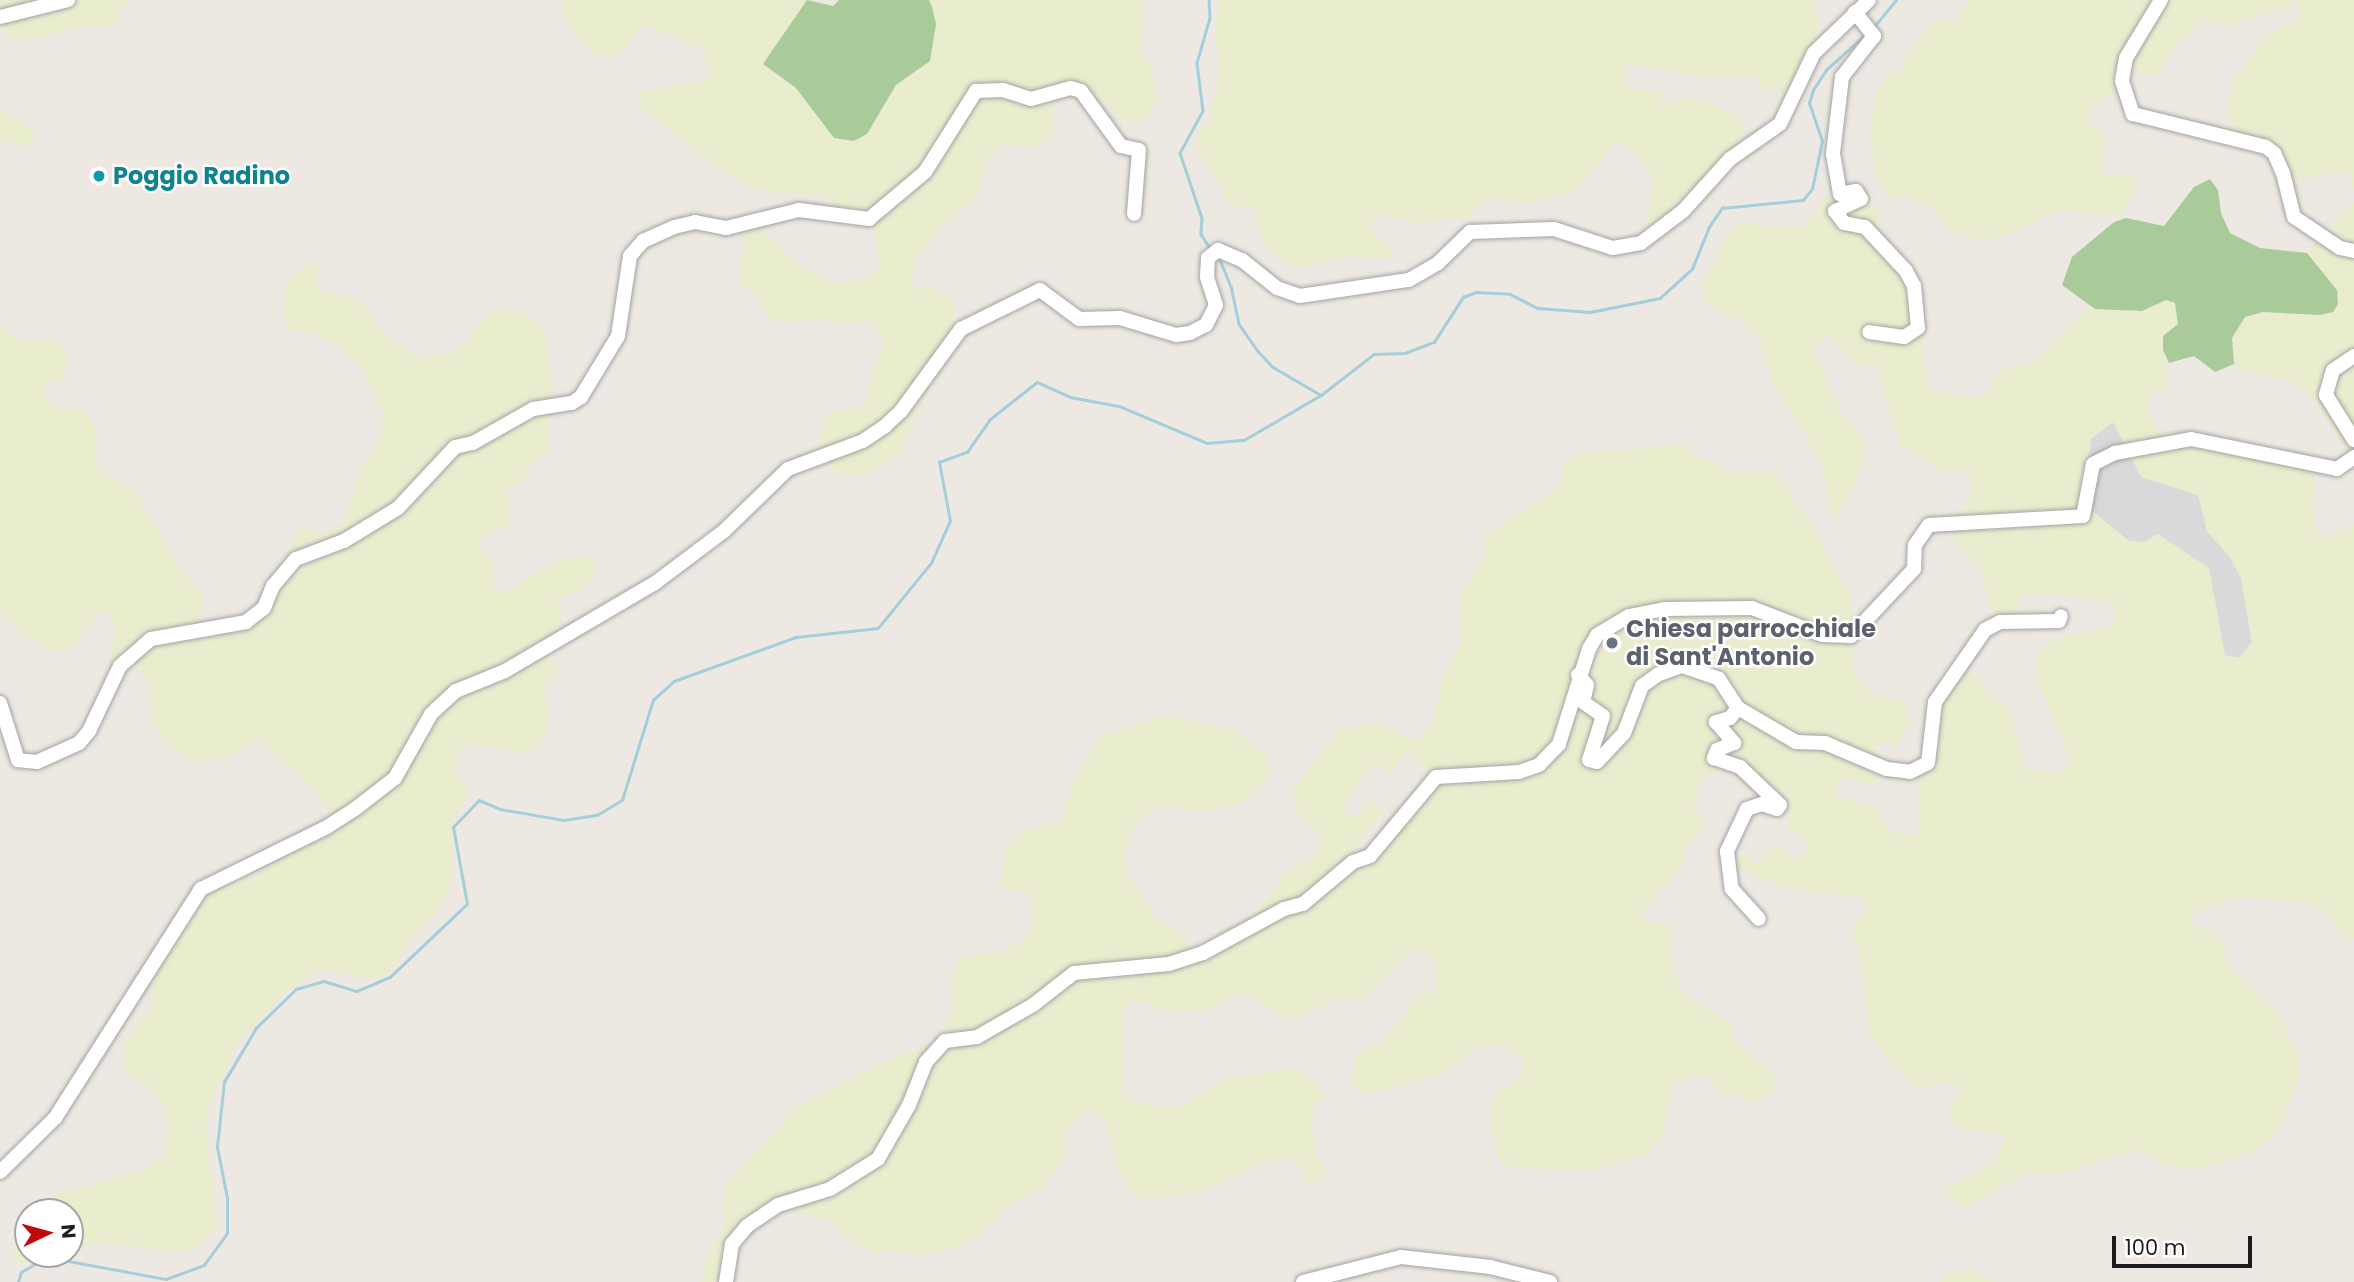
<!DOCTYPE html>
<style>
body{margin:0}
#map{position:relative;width:2354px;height:1282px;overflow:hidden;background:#ede9e2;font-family:Poppins,sans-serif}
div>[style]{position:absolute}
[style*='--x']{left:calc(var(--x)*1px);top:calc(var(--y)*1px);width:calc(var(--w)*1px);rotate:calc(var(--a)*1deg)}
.residential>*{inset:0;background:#dad9d9}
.farmland>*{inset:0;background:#eaecce}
.forest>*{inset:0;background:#a8cb99}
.stream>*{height:2.5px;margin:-1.25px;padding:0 1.25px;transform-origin:1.25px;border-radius:1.25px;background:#a4ced9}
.roads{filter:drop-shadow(0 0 2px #a3a3a3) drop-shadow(0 0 2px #a3a3a3)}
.minor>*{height:14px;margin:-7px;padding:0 7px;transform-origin:7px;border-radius:7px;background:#fff}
.dots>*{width:19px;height:19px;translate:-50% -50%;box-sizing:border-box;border:4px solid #fff;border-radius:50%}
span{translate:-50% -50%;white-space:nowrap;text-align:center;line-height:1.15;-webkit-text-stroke:5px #fff;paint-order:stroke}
.culture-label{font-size:24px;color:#0d838f;font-weight:700}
.left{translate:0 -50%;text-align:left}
.worship-label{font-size:24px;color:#5b616d;font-weight:700}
.north{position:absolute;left:14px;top:1198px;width:70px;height:70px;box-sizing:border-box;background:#fff;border:2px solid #a4a4a4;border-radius:50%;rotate:85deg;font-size:19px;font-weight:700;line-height:28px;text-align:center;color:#1c1c1c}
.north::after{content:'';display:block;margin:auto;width:24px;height:32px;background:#c0090b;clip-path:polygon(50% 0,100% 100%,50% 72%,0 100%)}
.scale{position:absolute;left:2112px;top:1236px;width:140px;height:32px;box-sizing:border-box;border:4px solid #1c1c1c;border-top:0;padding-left:9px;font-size:21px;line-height:24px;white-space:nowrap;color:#1c1c1c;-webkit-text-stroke:5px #fff;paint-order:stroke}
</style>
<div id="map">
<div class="residential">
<i style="clip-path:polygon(2114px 421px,2142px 477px,2198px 494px,2207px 531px,2230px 557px,2241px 578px,2252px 642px,2239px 658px,2225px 655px,2222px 640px,2144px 542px,2129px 541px,2092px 511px,2087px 473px,2091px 438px)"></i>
</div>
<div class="farmland">
<i style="clip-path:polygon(0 0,135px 0,120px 9px,121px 21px,113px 25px,82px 26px,25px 41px,13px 39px,0 26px)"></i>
<i style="clip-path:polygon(560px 0,807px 0,795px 13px,776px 77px,796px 88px,834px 138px,879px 118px,896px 84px,921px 71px,932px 7px,929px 0,1145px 0,1140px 56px,1150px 64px,1157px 98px,1146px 121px,1126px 123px,1089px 86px,1061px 89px,1053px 111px,1054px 138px,1031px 147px,1003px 144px,989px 157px,975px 199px,943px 224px,917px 259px,910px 283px,918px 289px,936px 287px,952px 302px,955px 312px,944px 350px,899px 455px,862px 474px,837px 473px,822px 461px,818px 445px,824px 418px,841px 410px,861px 408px,867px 402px,871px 374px,883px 350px,882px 334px,871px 321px,843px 325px,825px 319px,783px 322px,768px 318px,760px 299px,739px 282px,744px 235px,759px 226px,799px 266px,835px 284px,849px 284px,874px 275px,880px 261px,874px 229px,852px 211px,820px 196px,775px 193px,741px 184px,637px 105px,641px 91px,702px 82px,712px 74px,703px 50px,644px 24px,623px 50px,609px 58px,594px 54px,569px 26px)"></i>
<i style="clip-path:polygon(1219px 0,1815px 0,1819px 41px,1802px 58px,1787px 94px,1760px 87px,1754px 76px,1708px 78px,1640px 65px,1623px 67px,1626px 88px,1659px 92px,1662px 104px,1691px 98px,1706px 102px,1738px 117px,1744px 133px,1729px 162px,1678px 224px,1658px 234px,1647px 225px,1653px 187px,1648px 167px,1625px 144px,1614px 143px,1576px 190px,1533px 203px,1491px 198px,1479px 204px,1469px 217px,1439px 219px,1423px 226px,1399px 217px,1377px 216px,1367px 227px,1392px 250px,1393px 258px,1341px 256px,1307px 268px,1285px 262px,1268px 250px,1258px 229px,1257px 210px,1224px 203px,1225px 190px,1198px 150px,1195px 137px,1210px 119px,1219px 77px,1215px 23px)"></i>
<i style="clip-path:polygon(1971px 0,2354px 0,2354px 191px,2345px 170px,2288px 182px,2269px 154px,2238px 137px,2226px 113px,2235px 76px,2272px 32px,2300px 20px,2298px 2px,2225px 27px,2202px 19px,2186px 39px,2178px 40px,2158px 76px,2132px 72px,2122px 88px,2092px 107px,2087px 120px,2103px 134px,2103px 176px,2136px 174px,2136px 186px,2121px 217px,2060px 210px,2002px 237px,1981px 241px,1952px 231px,1930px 208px,1906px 195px,1887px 199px,1875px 169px,1870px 138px,1874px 97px,1889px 71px,1903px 71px,1906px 56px,1932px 23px,1943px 20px,1957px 23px,1964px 5px)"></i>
<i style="clip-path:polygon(0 110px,35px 133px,31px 147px,0 140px)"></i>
<i style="clip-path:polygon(evenodd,1841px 191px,1880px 210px,1877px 231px,1914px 270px,1920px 285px,1926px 340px,1921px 350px,1929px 389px,1956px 397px,1983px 397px,1992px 390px,1997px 374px,2009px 366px,2034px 362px,2086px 312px,2098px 307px,2142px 311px,2166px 299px,2179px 308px,2178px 324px,2163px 336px,2169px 386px,2166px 392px,2149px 395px,2146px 402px,2158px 431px,2169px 435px,2194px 432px,2303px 461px,2315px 475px,2312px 512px,2316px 531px,2323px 537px,2354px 525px,2354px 938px,2346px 940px,2322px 909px,2305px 902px,2238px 897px,2196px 911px,2189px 921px,2217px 936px,2234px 972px,2278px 1013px,2296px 1050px,2301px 1073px,2278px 1133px,2254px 1151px,2202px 1168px,2168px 1166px,2138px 1149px,2060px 1174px,2027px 1173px,1962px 1209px,1944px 1189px,1992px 1166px,2007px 1135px,1954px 1127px,1950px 1104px,1958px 1098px,1959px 1087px,1941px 1082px,1917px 1091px,1870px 1036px,1861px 956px,1852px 929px,1865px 909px,1864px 899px,1785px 887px,1735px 867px,1742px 854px,1759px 863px,1775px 845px,1799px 859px,1810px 845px,1786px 826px,1791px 807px,1788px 797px,1742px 763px,1703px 777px,1692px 802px,1705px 824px,1684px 852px,1683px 864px,1642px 913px,1645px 922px,1671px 925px,1672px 967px,1685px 996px,1730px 1022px,1737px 1044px,1779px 1079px,1770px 1094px,1756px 1102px,1720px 1091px,1707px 1075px,1691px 1075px,1672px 1086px,1662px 1135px,1645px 1155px,1594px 1170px,1511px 1168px,1500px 1162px,1490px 1122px,1494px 1095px,1522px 1078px,1523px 1063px,1509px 1044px,1476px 1048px,1447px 1071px,1393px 1088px,1360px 1093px,1350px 1077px,1357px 1054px,1383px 1041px,1414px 1002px,1435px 988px,1438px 971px,1434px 958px,1413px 949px,1365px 997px,1334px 1000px,1302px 1016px,1288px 1018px,1240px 992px,1203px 1011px,1160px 1010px,1143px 1001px,1130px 1002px,1121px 1014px,1124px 1055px,1120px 1071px,1126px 1099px,1160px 1107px,1182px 1105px,1232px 1077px,1297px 1068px,1313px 1080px,1327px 1097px,1318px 1101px,1311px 1113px,1315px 1152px,1325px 1170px,1324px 1178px,1306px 1188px,1301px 1166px,1289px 1158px,1258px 1164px,1206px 1190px,1149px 1200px,1134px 1195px,1122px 1178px,1106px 1122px,1093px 1110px,1072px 1121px,1065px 1137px,1064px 1159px,1041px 1190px,1013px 1202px,979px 1236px,958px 1247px,926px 1255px,889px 1250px,877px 1254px,844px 1237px,841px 1229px,827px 1219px,786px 1210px,774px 1213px,743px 1238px,722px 1275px,713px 1282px,701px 1282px,706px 1260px,724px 1224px,724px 1189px,747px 1159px,798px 1107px,875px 1065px,938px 1040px,954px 1008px,951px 979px,956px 963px,968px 955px,1000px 953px,1027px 936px,1033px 911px,1028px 892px,1001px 887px,1004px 852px,1028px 830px,1062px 820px,1074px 780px,1101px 736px,1163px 716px,1174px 717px,1235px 731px,1266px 754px,1272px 775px,1240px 803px,1202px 812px,1159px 806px,1139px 819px,1129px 836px,1124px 859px,1129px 877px,1156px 917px,1184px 935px,1195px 957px,1226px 941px,1270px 896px,1284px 874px,1314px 857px,1322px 837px,1296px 810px,1292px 793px,1338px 729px,1380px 723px,1415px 742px,1431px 724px,1442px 681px,1462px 641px,1459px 596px,1482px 561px,1486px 534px,1561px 486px,1563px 465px,1577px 454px,1687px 444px,1694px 454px,1730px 471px,1778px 472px,1779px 483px,1787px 486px,1792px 502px,1808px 517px,1838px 576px,1847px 585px,1852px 603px,1851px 661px,1859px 684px,1876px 695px,1904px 702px,1910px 719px,1897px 747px,1877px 742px,1874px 761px,1879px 787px,1841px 776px,1833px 794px,1876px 808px,1890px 832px,1920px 834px,1918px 774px,1942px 697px,1969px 668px,1991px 698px,2010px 710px,2024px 768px,2057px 775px,2072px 762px,2037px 678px,2037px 659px,2051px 640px,2116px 625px,2114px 603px,2071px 595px,2019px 595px,2019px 627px,1998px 630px,1979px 565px,1958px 548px,1951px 531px,1972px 493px,1970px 471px,1944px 471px,1901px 446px,1880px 381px,1879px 366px,1857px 366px,1829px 333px,1813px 351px,1845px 418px,1859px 429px,1866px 445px,1862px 468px,1834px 521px,1820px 460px,1771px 378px,1760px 338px,1744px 322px,1712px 309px,1703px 297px,1702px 285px,1734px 223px,1803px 228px,1827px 197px,1841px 191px,2113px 422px,2141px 477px,2198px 495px,2207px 531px,2230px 557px,2241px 578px,2252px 642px,2239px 658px,2225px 655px,2209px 568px,2158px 534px,2144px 542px,2129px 541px,2092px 511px,2087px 473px,2091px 439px,2113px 422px,1841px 191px,1407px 751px,1427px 770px,1419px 781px,1425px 786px,1363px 855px,1355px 848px,1384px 810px,1370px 800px,1355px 818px,1341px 808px,1374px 762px,1390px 773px,1407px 751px)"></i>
<i style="clip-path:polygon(2354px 202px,2354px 458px,2312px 398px,2291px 380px,2242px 370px,2234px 364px,2230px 347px,2244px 317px,2280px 314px,2326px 275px,2307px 253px)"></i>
<i style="clip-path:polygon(317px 259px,317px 291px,361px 301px,385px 335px,420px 359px,457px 352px,488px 313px,501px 309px,526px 313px,539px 322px,547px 336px,551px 386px,548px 453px,527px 469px,524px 481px,505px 488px,511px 514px,506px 527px,478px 540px,482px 555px,493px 561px,493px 585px,500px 594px,561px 560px,584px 556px,594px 561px,595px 577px,585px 587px,555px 601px,562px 611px,561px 631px,544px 652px,560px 670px,543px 686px,549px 714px,546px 732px,534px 748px,521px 753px,476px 744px,462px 748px,455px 759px,456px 774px,470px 792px,453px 819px,450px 887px,440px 909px,405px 947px,391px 973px,372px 980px,324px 970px,313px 973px,283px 993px,238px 1042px,211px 1101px,206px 1126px,218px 1228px,203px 1243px,181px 1253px,107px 1243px,70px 1247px,70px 1212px,38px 1212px,41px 1206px,56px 1195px,142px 1170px,163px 1156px,170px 1123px,164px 1106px,146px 1085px,124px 1074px,124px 1045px,154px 1003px,153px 974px,209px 888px,237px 885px,256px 876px,323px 825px,329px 812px,315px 791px,258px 737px,234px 755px,218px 760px,193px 761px,173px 748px,153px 724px,150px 690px,143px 675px,133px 664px,109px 661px,116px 632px,110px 614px,101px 609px,77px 643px,58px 652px,25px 636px,0 609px,0 328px,22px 341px,55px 340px,69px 352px,63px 378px,44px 383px,43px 394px,55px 407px,88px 412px,96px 433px,97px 470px,138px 494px,174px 558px,203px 598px,198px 631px,206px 638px,219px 638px,246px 626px,301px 528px,328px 533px,342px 523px,367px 458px,381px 436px,383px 411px,364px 370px,336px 344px,310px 332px,293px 331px,284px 322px,283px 295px,289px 277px)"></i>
<i style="clip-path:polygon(28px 1227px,28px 1254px,37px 1254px,25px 1266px,11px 1254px,18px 1234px)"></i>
<i style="clip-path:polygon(1970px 1270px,1994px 1282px,1941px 1282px,1952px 1272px)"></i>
</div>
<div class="forest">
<i style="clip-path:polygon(807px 0,833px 6px,839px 0,929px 0,932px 7px,936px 24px,930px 61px,896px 85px,867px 134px,854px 141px,834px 138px,796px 88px,763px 64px)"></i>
<i style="clip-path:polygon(2210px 179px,2218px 190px,2221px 213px,2230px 233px,2260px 248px,2307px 253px,2337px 290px,2338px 304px,2333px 312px,2320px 315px,2263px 312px,2245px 317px,2232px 338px,2234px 364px,2215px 372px,2194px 356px,2169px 363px,2163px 350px,2163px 336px,2178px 324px,2175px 303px,2166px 300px,2142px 311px,2095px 309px,2062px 285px,2072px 257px,2114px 222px,2126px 218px,2164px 226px,2194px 187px)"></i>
</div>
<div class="stream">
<i style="--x:1209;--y:0;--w:18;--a:87"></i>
<i style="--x:1210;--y:18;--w:47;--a:106.1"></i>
<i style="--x:1197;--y:63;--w:48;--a:82.9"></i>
<i style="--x:1203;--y:111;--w:48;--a:118.7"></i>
<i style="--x:1180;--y:153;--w:69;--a:71.3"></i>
<i style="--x:1202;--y:218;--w:16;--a:94"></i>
<i style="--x:1201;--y:234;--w:19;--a:58"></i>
<i style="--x:1874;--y:27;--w:35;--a:-51"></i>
<i style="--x:1219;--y:257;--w:31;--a:68"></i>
<i style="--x:1231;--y:286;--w:39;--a:78"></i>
<i style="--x:1239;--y:324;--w:33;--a:55"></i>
<i style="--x:1258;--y:351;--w:22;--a:47"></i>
<i style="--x:1273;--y:367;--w:56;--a:30.3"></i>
<i style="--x:18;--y:1282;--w:10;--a:-73"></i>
<i style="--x:21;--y:1272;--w:30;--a:-30"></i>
<i style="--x:47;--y:1257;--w:121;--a:10.5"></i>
<i style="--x:166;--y:1279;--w:40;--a:-20.2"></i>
<i style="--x:204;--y:1265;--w:39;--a:-54"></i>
<i style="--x:227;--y:1233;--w:35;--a:-90"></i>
<i style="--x:227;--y:1198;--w:52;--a:-101.1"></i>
<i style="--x:217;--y:1147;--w:65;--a:-83.9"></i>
<i style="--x:224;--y:1082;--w:63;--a:-59.3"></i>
<i style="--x:256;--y:1028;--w:56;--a:-44.3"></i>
<i style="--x:296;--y:989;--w:29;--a:-16"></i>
<i style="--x:324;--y:981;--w:34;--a:17"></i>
<i style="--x:357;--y:991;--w:36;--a:-23"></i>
<i style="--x:390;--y:977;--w:106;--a:-43.5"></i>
<i style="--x:467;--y:904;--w:78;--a:-100.3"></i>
<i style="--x:453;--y:827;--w:37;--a:-46"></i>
<i style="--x:479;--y:800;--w:23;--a:23"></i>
<i style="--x:500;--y:809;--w:65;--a:9.8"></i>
<i style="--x:564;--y:820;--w:33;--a:-9"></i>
<i style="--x:597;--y:815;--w:29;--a:-31"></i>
<i style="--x:622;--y:800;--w:105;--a:-72.8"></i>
<i style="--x:653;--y:700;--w:28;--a:-42"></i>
<i style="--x:674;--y:681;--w:130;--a:-19.8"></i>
<i style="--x:796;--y:637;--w:82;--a:-6.3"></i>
<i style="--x:878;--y:628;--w:84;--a:-50.8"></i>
<i style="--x:931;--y:563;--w:46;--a:-65.7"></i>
<i style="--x:950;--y:521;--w:60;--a:-100.6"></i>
<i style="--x:939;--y:462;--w:30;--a:-20"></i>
<i style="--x:967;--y:452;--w:39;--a:-55"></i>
<i style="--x:989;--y:420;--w:61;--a:-38.4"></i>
<i style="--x:1037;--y:382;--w:36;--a:24"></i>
<i style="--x:1070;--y:397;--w:50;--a:10.4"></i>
<i style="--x:1119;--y:406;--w:95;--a:22.8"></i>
<i style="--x:1207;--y:443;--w:37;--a:-5"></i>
<i style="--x:1244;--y:440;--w:89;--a:-30.3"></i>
<i style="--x:1321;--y:395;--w:67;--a:-37.7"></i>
<i style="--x:1374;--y:354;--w:31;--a:-2"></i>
<i style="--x:1405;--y:353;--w:31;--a:-21"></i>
<i style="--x:1434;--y:342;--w:54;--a:-57.2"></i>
<i style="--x:1463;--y:297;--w:14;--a:-21"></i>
<i style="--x:1476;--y:292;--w:34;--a:3"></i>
<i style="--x:1510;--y:294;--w:31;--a:27"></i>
<i style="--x:1538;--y:308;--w:52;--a:4.4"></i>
<i style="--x:1590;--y:312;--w:71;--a:-11.3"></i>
<i style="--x:1660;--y:298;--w:43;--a:-42.2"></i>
<i style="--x:1692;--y:269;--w:45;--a:-68"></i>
<i style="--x:1709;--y:227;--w:23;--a:-56"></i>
<i style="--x:1722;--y:208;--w:81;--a:-5.6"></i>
<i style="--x:1803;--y:200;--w:14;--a:-51"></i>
<i style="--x:1812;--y:189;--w:49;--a:-78.2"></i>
<i style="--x:1822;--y:141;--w:40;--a:-108.9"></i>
<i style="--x:1809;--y:103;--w:14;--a:-73"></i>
<i style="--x:1813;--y:90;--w:24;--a:-57"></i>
<i style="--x:1826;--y:70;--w:54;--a:-42"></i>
</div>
<div class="roads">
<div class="minor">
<i style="--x:2161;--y:0;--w:68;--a:121.1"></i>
<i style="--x:2126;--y:58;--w:23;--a:100"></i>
<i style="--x:2122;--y:81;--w:35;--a:72"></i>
<i style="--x:2133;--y:114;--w:137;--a:13.9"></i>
<i style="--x:2266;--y:147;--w:10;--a:37"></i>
<i style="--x:2274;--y:153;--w:22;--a:66"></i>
<i style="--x:2283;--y:173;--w:45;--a:76"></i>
<i style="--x:2294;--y:217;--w:55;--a:34"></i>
<i style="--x:2340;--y:248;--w:14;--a:12"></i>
<i style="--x:1855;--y:12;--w:31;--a:52"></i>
<i style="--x:1874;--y:36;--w:52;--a:128"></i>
<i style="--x:1842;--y:77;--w:78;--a:96.7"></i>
<i style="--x:1833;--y:154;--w:41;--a:80.1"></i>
<i style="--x:1840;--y:194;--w:16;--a:-11"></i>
<i style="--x:1856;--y:191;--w:9;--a:58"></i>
<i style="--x:1861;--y:199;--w:29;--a:155"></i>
<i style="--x:1835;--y:211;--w:15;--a:53"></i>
<i style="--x:1844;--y:223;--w:21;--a:11"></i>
<i style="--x:1865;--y:227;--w:60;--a:47"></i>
<i style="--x:1906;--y:271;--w:17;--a:62"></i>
<i style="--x:1914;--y:286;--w:42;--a:84.6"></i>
<i style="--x:1918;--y:328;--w:17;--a:147"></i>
<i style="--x:1904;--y:337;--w:35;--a:-172"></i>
<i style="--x:0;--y:17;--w:70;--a:-14"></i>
<i style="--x:2354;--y:356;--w:25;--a:146"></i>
<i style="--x:2333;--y:370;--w:26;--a:106"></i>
<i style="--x:2326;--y:395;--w:53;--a:58.1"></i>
<i style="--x:1578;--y:675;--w:13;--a:48"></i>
<i style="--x:1587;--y:685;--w:17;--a:103"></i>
<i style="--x:1583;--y:702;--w:24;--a:35"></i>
<i style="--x:1603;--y:716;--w:46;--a:107.7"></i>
<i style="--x:1589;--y:760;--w:8;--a:14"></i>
<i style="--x:1597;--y:762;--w:40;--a:-47"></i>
<i style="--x:1624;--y:733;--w:50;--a:-69"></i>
<i style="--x:1642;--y:686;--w:19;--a:-36"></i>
<i style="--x:1657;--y:675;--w:27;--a:-20"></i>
<i style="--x:1682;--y:666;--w:39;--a:19"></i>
<i style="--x:1719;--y:679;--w:35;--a:57"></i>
<i style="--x:1738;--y:708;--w:13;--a:129"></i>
<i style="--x:1730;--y:718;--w:15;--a:164"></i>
<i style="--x:1716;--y:722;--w:28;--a:49"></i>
<i style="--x:1734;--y:743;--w:18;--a:158"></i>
<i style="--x:1717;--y:750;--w:9;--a:111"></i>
<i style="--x:1714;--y:758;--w:28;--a:19"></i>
<i style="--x:1740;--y:767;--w:55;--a:43.5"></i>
<i style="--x:1780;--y:805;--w:5;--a:127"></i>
<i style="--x:1777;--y:809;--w:16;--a:-162"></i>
<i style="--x:1762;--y:804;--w:16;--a:162"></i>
<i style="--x:1747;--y:809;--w:47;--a:115.5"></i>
<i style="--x:1727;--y:851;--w:38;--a:83"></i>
<i style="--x:1732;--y:889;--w:40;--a:48"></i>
<i style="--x:0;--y:703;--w:60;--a:72.5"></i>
<i style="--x:18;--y:760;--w:19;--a:6"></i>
<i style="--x:37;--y:762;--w:46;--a:-24.3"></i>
<i style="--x:79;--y:743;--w:16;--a:-50"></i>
<i style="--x:89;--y:731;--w:72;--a:-64.5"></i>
<i style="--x:120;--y:666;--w:41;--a:-41.1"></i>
<i style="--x:151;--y:639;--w:97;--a:-10.1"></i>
<i style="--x:246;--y:622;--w:23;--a:-38"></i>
<i style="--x:264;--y:608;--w:24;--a:-68"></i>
<i style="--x:273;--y:586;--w:35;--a:-50"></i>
<i style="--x:296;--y:559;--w:51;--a:-20.6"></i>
<i style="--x:344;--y:541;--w:63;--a:-31.4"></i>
<i style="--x:398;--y:508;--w:83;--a:-46.9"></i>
<i style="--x:455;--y:447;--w:18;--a:-13"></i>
<i style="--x:473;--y:443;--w:69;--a:-29.5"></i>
<i style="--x:533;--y:409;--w:39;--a:-9"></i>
<i style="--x:572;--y:403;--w:11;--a:-34"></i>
<i style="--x:581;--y:397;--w:71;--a:-58.8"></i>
<i style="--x:618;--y:336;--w:81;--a:-81.5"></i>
<i style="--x:630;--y:256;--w:20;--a:-49"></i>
<i style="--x:643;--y:241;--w:34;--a:-24"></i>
<i style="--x:674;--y:227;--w:22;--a:-13"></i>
<i style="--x:695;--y:222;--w:32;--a:11"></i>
<i style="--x:726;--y:228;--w:75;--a:-13.9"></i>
<i style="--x:799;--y:210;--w:71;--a:7.3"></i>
<i style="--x:869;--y:219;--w:73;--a:-40"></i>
<i style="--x:925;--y:172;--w:96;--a:-57.8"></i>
<i style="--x:976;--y:91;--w:27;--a:-2"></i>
<i style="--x:1003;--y:90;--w:29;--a:18"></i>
<i style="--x:1031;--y:99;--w:41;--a:-15.4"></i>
<i style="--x:1071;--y:88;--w:10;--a:17"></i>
<i style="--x:1081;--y:91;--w:68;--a:54"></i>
<i style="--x:1121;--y:146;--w:18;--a:13"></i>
<i style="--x:1139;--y:150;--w:64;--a:94.5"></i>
<i style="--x:1738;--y:708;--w:67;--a:30.4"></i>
<i style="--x:1796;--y:742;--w:29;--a:2"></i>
<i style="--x:1825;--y:743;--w:67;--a:22.8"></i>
<i style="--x:1887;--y:769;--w:23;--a:7"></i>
<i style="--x:1910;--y:772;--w:20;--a:-27"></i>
<i style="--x:1928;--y:763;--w:61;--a:-83.5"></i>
<i style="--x:1935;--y:702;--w:88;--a:-55.2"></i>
<i style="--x:1985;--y:630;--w:17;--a:-28"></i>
<i style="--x:2000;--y:622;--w:59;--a:-1"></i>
<i style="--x:2059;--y:621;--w:5;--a:-68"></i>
<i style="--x:0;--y:1172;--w:77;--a:-44.5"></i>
<i style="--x:55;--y:1118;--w:272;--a:-57.5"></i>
<i style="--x:201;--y:889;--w:140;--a:-26.2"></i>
<i style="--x:327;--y:827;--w:33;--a:-33"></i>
<i style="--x:355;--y:809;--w:51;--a:-37.8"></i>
<i style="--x:395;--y:778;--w:73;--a:-60.6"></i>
<i style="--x:431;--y:714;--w:34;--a:-43"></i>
<i style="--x:456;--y:691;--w:53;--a:-22.2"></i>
<i style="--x:505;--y:671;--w:174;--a:-30.4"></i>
<i style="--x:655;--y:583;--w:86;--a:-37"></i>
<i style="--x:724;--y:531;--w:89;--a:-44.1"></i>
<i style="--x:788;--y:469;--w:80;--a:-20.5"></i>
<i style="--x:863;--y:441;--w:27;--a:-34"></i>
<i style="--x:885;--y:426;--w:22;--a:-43"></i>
<i style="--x:901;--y:411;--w:102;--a:-53.8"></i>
<i style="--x:961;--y:329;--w:88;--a:-26.3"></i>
<i style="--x:1040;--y:290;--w:49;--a:36.6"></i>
<i style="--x:1079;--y:319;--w:41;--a:-1.4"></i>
<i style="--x:1120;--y:318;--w:59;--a:16.9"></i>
<i style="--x:1176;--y:335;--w:14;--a:-8"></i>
<i style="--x:1190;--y:333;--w:18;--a:-27"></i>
<i style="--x:1206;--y:325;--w:22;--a:-63"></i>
<i style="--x:1216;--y:305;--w:29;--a:-108"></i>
<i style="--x:1207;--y:277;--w:19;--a:-87"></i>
<i style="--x:1208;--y:258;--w:13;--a:-39"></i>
<i style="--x:1218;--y:250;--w:26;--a:23"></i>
<i style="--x:1242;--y:260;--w:45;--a:38.7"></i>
<i style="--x:1277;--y:288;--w:24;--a:19"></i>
<i style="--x:1300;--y:296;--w:110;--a:-8.4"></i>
<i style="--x:1409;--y:280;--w:34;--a:-30"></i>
<i style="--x:1438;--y:263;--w:45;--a:-44.1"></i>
<i style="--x:1470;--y:232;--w:84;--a:-2"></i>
<i style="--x:1554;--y:229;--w:62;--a:17.9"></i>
<i style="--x:1613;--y:248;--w:28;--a:-10"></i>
<i style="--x:1641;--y:243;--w:53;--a:-37.3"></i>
<i style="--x:1683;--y:211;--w:70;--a:-47.9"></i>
<i style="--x:1730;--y:159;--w:61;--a:-35"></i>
<i style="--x:1780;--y:124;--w:79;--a:-64.4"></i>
<i style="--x:1814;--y:53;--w:76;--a:-43.9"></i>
<i style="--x:726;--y:1282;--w:38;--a:-81"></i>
<i style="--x:732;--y:1244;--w:23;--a:-50"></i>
<i style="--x:747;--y:1226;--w:37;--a:-34"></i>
<i style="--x:778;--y:1205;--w:54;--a:-17.1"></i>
<i style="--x:830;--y:1189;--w:57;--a:-32"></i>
<i style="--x:878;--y:1159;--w:62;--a:-60.1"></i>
<i style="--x:909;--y:1105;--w:46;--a:-68.4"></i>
<i style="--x:926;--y:1062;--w:28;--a:-48"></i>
<i style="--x:945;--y:1041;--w:32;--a:-7"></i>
<i style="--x:977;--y:1037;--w:64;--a:-29.7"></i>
<i style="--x:1033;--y:1005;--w:52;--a:-38"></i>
<i style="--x:1074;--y:973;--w:95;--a:-5.4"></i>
<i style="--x:1169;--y:964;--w:36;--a:-18"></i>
<i style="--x:1203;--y:953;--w:92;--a:-28.5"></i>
<i style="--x:1284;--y:909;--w:20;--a:-15"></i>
<i style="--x:1303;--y:904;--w:65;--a:-40"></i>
<i style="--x:1353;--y:862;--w:18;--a:-19"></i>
<i style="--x:1370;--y:856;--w:103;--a:-50.1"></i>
<i style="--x:1436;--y:777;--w:83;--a:-3.4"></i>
<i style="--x:1519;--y:772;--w:21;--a:-19"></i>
<i style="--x:1539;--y:765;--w:29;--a:-46"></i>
<i style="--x:1559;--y:744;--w:100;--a:-72.5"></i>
<i style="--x:1589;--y:649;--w:16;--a:-60"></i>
<i style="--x:1597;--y:635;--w:37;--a:-31"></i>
<i style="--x:1629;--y:616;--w:36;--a:-11"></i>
<i style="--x:1664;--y:609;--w:88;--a:-0.7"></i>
<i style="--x:1752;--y:608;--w:75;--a:21.1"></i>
<i style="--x:1822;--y:635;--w:29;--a:2"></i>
<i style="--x:1851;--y:636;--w:92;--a:-46.8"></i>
<i style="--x:1914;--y:569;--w:24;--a:-88"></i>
<i style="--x:1915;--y:545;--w:24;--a:-55"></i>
<i style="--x:1929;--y:525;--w:154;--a:-3.3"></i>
<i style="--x:2083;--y:516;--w:53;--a:-79.1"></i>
<i style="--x:2093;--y:464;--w:25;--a:-27"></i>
<i style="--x:2115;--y:453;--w:77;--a:-10.4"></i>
<i style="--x:2191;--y:439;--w:149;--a:11.6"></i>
<i style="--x:2337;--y:469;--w:21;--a:-35"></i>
<i style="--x:1303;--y:1282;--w:101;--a:-14.3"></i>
<i style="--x:1401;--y:1257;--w:90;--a:6.4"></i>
<i style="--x:1490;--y:1267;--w:62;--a:14"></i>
</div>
</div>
<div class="dots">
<i style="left:99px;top:176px;background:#0f9aa8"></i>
<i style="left:1612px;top:643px;background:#6b7280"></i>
</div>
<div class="culture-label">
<span class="left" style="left:113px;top:176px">Poggio Radino</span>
</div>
<div class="worship-label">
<span class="left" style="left:1626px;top:643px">Chiesa parrocchiale<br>di Sant'Antonio</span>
</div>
<div class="north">N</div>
<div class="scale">100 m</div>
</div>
